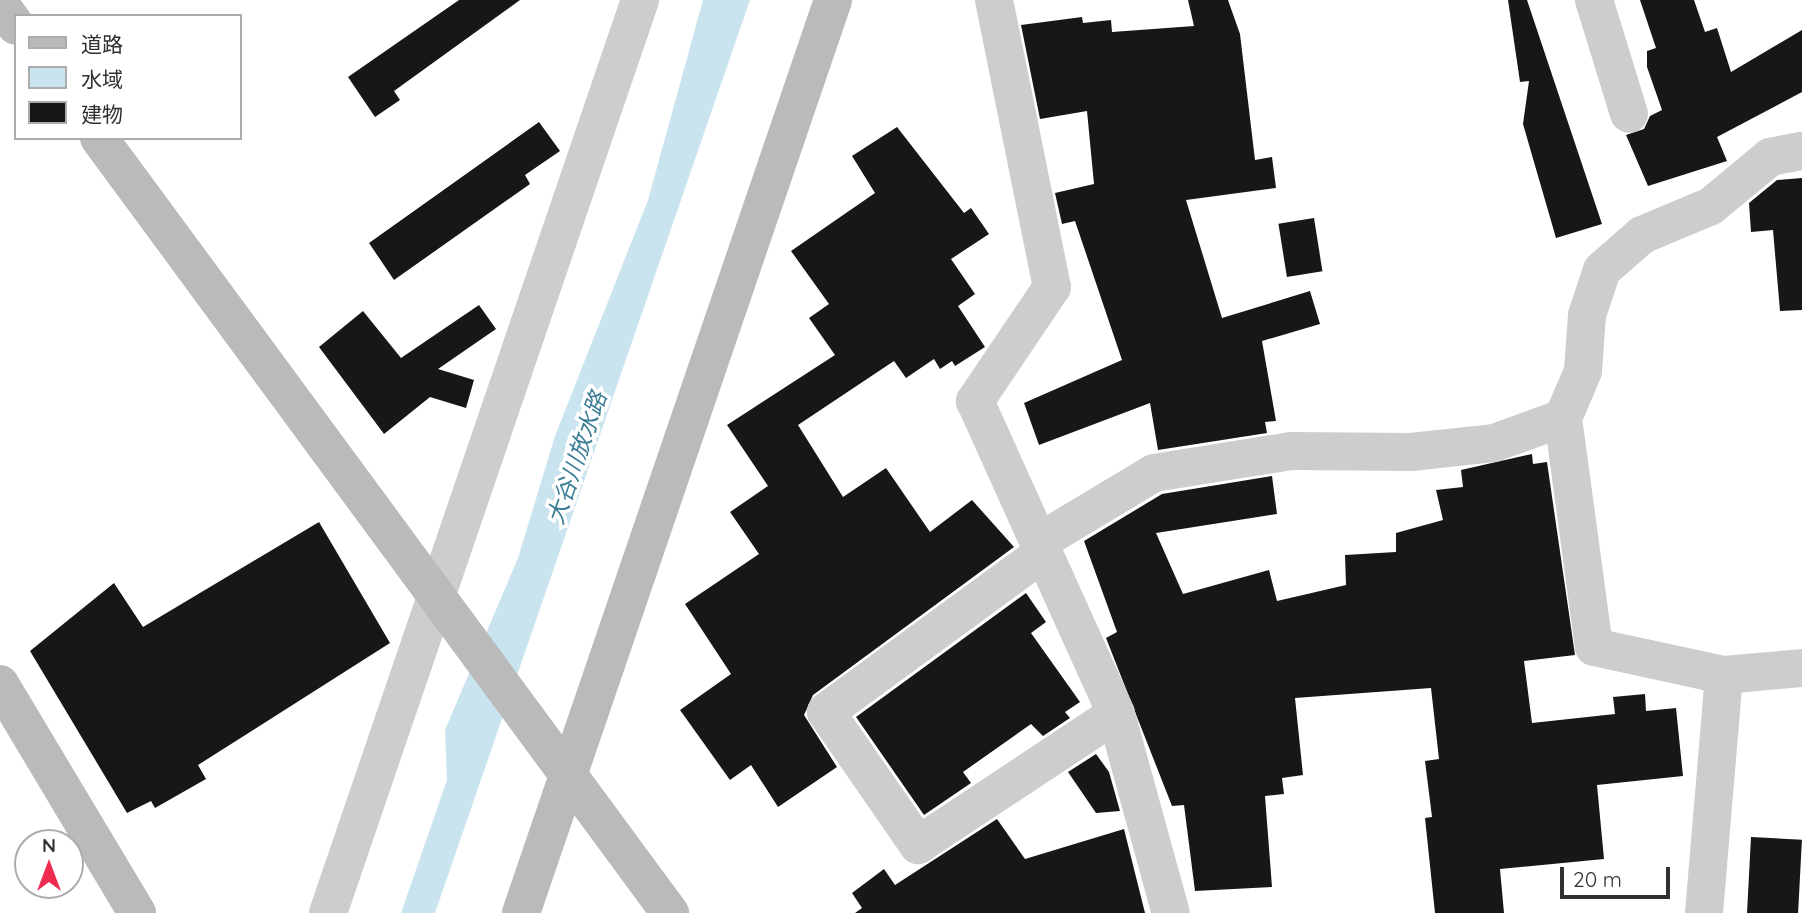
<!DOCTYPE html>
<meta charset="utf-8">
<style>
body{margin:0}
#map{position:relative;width:1802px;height:913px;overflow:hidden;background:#fff;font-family:Quicksand,"Noto Sans JP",sans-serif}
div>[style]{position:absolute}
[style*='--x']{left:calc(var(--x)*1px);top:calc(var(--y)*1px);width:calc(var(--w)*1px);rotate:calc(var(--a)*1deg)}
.water>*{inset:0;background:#c9e4ee}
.building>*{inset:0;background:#171717;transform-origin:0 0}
.street>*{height:38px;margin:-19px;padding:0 19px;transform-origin:19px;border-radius:19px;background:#cdcdcd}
.secondary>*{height:38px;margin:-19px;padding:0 19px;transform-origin:19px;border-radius:19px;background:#bababa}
span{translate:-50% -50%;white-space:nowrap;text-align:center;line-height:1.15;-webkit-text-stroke:7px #fff;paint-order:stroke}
.water-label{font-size:23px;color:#3a7d96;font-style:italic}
.legend{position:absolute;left:14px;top:14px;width:228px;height:126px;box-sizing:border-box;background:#fff;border:2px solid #acacac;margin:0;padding:9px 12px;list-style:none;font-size:21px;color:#303030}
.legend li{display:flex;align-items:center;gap:14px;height:35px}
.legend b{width:35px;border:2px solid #acacac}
.north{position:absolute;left:14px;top:829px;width:70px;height:70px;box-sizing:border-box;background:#fff;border:2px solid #acacac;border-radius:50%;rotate:0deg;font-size:19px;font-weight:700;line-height:28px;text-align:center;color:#303030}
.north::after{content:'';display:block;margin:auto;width:24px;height:32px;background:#ed2c50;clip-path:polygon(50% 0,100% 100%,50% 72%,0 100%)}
.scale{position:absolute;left:1560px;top:867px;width:110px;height:32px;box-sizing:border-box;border:4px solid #303030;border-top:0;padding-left:9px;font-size:21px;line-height:24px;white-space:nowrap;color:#303030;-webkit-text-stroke:5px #fff;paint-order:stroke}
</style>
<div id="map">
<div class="water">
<i style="clip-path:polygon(703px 0,750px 0,435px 913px,401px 913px,447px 780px,445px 730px,518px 558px,555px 436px,648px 200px)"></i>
</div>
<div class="building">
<i style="clip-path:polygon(459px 0,520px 0,394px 91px,400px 100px,375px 117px,348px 77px)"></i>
<i style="clip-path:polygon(1188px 0,1228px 0,1240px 34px,1255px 160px,1272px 157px,1276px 188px,1186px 200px,1222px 318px,1310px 291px,1320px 324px,1262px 341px,1276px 421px,1265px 422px,1267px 433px,1158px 450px,1150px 403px,1039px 445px,1024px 403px,1122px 360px,1075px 221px,1062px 224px,1055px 193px,1094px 184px,1087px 111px,1040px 119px,1021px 25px,1082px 17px,1083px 23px,1111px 20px,1112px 32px,1194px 26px)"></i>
<i style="clip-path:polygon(1508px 0,1527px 0,1602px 224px,1556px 238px,1523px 124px,1529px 81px,1520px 82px)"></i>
<i style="clip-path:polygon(1640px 0,1694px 0,1705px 32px,1717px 28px,1731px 72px,1802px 30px,1802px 92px,1717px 137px,1727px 161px,1648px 186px,1626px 135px,1644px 129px,1650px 116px,1662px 110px,1647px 67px,1647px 51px,1656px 48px)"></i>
<i style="clip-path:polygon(539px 122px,560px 151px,525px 175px,530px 184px,394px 280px,369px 243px)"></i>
<i style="clip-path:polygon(897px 127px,964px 213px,971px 208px,989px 234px,951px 259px,975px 294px,958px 306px,985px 347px,955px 366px,952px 361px,940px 369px,934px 359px,906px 378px,894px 361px,798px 425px,843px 497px,886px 468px,930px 532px,972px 500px,1014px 547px,813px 695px,804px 715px,837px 767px,778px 807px,751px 765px,730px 780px,680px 710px,731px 674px,685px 604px,759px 554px,730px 512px,768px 486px,727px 425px,835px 355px,809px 318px,829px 304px,791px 251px,875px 193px,852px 156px)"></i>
<i style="clip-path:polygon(1802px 178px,1802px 310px,1780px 311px,1773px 230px,1751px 232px,1749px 203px,1777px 180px)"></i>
<i style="left:1314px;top:218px;width:54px;height:36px;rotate:81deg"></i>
<i style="clip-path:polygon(479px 305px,496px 329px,438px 369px,474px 380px,466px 408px,430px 397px,384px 434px,319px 347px,363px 311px,401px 358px)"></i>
<i style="clip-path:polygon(1532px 454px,1533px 464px,1547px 462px,1575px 655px,1524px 661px,1532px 723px,1615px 714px,1613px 697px,1645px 694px,1646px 711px,1676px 708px,1683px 776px,1597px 785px,1604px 859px,1500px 869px,1504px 913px,1435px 913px,1425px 818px,1432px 817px,1425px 761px,1439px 759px,1431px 688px,1295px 698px,1303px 775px,1282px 778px,1284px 794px,1265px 796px,1272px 887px,1195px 891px,1184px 805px,1172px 806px,1106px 638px,1117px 632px,1084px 541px,1162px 494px,1272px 476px,1277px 514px,1156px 533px,1183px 594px,1269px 570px,1277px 601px,1346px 585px,1345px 555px,1396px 552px,1396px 533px,1443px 520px,1436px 490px,1463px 487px,1461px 470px)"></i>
<i style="clip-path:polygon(319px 522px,390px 643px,198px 765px,206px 779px,155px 808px,151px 801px,127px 813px,30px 651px,114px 583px,143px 627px)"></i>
<i style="clip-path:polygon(1026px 593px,1046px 622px,1031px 633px,1080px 702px,1065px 712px,1070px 718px,1043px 736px,1031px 724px,963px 772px,971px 783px,924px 815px,856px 717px)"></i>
<i style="clip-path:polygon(1096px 754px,1109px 772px,1120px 811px,1096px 813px,1068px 772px)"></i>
<i style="clip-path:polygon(997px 819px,1025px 859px,1124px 829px,1145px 913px,855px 913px,862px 908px,852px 893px,884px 869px,895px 885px)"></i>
<i style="left:1751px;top:837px;width:51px;height:76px;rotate:3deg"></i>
</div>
<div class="street">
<i style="--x:994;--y:0;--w:293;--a:78.6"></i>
<i style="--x:1052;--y:287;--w:138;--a:124"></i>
<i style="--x:975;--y:401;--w:343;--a:65.7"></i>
<i style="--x:1116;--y:714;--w:206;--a:74.6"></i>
<i style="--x:1594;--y:0;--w:119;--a:72.9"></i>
<i style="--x:1563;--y:418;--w:231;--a:82.3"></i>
<i style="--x:1594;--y:647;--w:133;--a:12.2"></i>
<i style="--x:1724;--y:675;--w:239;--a:94.8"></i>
<i style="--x:1039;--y:542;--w:134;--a:-31"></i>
<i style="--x:1154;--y:473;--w:139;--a:-9.1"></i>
<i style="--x:1291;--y:451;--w:120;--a:0.5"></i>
<i style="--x:1411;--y:452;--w:83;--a:-6.2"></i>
<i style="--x:1494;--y:443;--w:73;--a:-19.9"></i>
<i style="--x:1563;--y:418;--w:51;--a:-66.9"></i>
<i style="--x:1583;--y:371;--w:56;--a:-85.9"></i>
<i style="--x:1587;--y:315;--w:47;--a:-71.6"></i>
<i style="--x:1602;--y:270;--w:53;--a:-41.2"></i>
<i style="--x:1642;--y:235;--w:75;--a:-22.8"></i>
<i style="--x:1711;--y:206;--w:77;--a:-39.7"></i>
<i style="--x:1770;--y:157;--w:33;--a:-11"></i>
<i style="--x:1043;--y:553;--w:269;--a:143.8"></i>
<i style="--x:826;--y:712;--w:162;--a:55.3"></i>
<i style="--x:918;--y:845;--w:237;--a:-33.5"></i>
<i style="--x:1724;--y:675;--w:78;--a:-5.1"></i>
<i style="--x:328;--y:913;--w:965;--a:-71.13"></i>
</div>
<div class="secondary">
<i style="--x:0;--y:4;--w:27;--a:54"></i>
<i style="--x:99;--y:138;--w:963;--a:53.62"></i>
<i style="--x:0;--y:684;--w:267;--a:59.1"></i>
<i style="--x:521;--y:913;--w:965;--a:-71.13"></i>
</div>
<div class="water-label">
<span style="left:577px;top:458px;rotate:-71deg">大谷川放水路</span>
</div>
<ul class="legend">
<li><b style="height:9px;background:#bababa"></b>道路</li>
<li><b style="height:19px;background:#c9e4ee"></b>水域</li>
<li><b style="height:19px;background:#171717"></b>建物</li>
</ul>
<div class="north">N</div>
<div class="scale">20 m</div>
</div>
